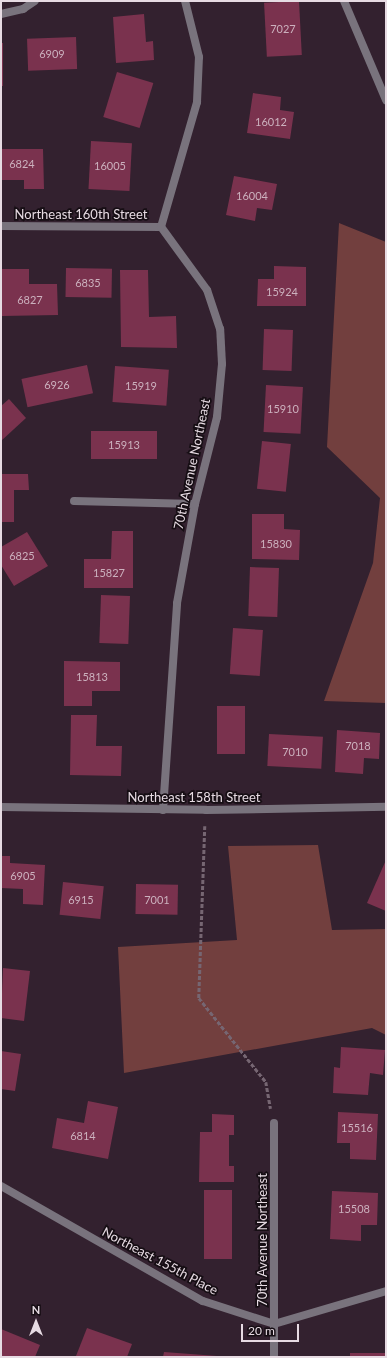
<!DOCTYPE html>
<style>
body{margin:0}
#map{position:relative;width:387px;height:1358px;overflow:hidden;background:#33212f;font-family:Lato,sans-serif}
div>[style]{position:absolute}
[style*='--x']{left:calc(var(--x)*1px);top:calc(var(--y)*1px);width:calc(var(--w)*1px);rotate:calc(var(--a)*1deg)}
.green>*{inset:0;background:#723f3e}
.building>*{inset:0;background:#7a324e;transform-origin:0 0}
.path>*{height:2.5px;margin-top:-1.25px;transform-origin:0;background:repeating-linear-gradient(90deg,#766672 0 4px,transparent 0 6px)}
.minor>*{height:8px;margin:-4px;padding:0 4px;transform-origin:4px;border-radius:4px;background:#79737d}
span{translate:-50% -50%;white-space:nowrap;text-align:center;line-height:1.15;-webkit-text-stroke:3.5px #160e14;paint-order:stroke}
.number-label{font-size:11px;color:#ccb1be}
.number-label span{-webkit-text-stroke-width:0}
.street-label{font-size:13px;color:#e7dbe3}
.frame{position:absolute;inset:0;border:2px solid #e7dbe3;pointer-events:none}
.north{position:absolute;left:16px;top:1302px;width:40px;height:40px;-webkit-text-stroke:3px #160e14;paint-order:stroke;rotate:0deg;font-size:11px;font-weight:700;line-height:16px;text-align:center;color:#e7dbe3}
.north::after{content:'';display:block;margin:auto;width:14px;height:18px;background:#e7dbe3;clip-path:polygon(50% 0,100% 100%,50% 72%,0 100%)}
.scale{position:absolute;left:241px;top:1324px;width:58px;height:18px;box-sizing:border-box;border:2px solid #e7dbe3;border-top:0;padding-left:5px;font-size:12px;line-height:14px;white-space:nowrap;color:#e7dbe3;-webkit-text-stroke:3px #160e14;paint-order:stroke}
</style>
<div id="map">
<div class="green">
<i style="clip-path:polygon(339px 223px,386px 242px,386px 703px,324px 701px,373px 563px,380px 498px,327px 447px)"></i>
<i style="clip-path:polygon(318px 845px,332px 930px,386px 929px,386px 1035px,372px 1028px,124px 1073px,118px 947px,237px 940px,228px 846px)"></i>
</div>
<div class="building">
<i style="left:299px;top:1px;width:54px;height:35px;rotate:87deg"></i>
<i style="clip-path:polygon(144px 14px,146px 42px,153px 41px,154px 60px,116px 63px,113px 17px)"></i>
<i style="left:76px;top:37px;width:32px;height:49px;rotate:88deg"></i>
<i style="left:1px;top:43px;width:2px;height:43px"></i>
<i style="left:117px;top:72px;width:38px;height:47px;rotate:17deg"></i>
<i style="clip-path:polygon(253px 93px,281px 97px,280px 110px,294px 112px,290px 139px,247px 133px)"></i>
<i style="left:91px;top:141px;width:41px;height:48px;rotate:3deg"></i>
<i style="clip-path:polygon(1px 149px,43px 149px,44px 189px,24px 189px,24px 180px,1px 180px)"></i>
<i style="clip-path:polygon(234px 176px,277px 184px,272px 210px,257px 208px,255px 221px,226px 215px)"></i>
<i style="clip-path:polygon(274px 266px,306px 267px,306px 306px,257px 306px,258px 279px,274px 279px)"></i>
<i style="left:66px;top:268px;width:46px;height:29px;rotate:1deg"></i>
<i style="clip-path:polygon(1px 269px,29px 269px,29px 284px,57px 284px,58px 315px,2px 316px)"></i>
<i style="clip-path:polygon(120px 270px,148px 270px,149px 317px,176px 316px,177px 348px,121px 347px)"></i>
<i style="left:264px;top:329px;width:29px;height:41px;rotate:2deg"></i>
<i style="left:87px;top:365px;width:29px;height:67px;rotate:78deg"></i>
<i style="left:115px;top:366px;width:54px;height:36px;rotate:4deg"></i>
<i style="left:266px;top:385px;width:37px;height:47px;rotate:3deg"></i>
<i style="clip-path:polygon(9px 399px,26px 418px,1px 441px,1px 406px)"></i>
<i style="left:157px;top:431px;width:28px;height:66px;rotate:90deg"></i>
<i style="left:262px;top:441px;width:29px;height:48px;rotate:6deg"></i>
<i style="clip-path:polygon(1px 474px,28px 474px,29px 490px,14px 490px,14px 522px,1px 522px)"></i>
<i style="clip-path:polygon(252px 514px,284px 514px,284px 529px,300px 530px,299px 560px,252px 559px)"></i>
<i style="clip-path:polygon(112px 531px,133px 531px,133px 588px,84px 588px,84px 559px,111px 559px)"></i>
<i style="clip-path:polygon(27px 532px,48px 566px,14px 586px,1px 565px,1px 547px)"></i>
<i style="left:250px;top:567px;width:29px;height:49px;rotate:2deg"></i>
<i style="left:101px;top:595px;width:29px;height:48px;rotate:2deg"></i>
<i style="left:233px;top:628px;width:30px;height:46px;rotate:4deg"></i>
<i style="clip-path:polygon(64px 661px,120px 662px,120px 691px,92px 691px,92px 706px,64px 706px)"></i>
<i style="left:217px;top:706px;width:28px;height:48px"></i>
<i style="clip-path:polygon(71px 715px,97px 715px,96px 746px,122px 746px,121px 776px,70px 775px)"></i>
<i style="clip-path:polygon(337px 730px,380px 733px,379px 759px,364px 758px,363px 774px,335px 772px)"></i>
<i style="left:269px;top:734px;width:54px;height:32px;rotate:3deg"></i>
<i style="clip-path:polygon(1px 856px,10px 856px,10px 863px,45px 865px,43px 905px,23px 904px,23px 889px,1px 888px)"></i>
<i style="clip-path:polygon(386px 860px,386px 911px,367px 903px)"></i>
<i style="left:63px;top:882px;width:41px;height:33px;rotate:6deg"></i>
<i style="left:136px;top:884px;width:42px;height:30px;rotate:1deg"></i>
<i style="clip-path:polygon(3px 968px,30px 971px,24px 1021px,1px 1018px)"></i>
<i style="clip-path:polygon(341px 1047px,385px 1050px,383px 1075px,370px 1073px,368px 1095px,333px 1093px,334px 1067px,340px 1068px)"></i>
<i style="clip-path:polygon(1px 1051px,21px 1054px,15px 1091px,1px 1089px)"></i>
<i style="clip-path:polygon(88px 1101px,118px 1107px,108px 1159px,52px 1148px,57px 1118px,84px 1123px)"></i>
<i style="clip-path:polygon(338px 1112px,378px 1114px,376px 1160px,350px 1159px,350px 1143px,337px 1143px)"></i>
<i style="clip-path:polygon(212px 1114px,234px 1115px,234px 1135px,229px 1135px,229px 1166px,234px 1166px,234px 1182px,199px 1182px,200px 1132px,212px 1132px)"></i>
<i style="left:204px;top:1190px;width:28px;height:69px"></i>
<i style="clip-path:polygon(332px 1191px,378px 1193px,377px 1225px,361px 1225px,361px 1241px,330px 1239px)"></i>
<i style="clip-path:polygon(87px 1328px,132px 1344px,127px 1357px,76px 1356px)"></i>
<i style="clip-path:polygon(1px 1329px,40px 1345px,35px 1357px,1px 1357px)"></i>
<i style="clip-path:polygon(164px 1352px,217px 1356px,216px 1357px,163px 1357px)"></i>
<i style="left:350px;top:1353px;width:36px;height:4px"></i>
</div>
<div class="path">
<i style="--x:205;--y:826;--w:172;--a:92"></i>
<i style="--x:199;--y:998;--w:107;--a:51.4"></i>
<i style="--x:266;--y:1082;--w:27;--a:80"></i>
</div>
<div class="minor">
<i style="--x:344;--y:1;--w:108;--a:67"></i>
<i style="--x:1;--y:14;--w:23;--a:-13"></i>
<i style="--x:23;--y:9;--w:14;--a:-34"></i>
<i style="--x:1;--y:226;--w:160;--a:0.4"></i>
<i style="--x:74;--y:501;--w:121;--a:1.4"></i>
<i style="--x:1;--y:807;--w:205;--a:0.8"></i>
<i style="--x:206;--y:810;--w:180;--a:-1"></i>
<i style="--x:163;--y:810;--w:207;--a:-86.1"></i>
<i style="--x:177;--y:603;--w:101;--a:-79.7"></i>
<i style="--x:195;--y:504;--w:90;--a:-75.8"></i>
<i style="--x:217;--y:417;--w:53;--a:-84.6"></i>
<i style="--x:222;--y:364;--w:35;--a:-93"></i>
<i style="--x:220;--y:329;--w:41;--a:-108.4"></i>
<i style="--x:207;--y:290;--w:78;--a:-126.1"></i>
<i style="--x:161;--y:227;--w:130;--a:-73.9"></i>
<i style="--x:197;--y:102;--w:45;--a:-87.5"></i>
<i style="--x:199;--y:57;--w:58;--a:-104"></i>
<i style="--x:1;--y:1186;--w:232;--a:29.7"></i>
<i style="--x:203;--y:1301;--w:75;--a:17.9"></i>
<i style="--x:274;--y:1324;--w:117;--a:-16.4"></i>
<i style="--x:274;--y:1357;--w:234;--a:-90"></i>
</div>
<div class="number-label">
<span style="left:283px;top:29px">7027</span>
<span style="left:52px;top:54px">6909</span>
<span style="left:271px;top:122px">16012</span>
<span style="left:22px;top:164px">6824</span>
<span style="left:110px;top:166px">16005</span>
<span style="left:252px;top:196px">16004</span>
<span style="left:88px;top:283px">6835</span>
<span style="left:282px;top:292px">15924</span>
<span style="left:30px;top:300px">6827</span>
<span style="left:57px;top:385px">6926</span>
<span style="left:141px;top:386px">15919</span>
<span style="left:283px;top:409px">15910</span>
<span style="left:124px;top:445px">15913</span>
<span style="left:276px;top:544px">15830</span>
<span style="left:22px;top:556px">6825</span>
<span style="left:109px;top:573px">15827</span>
<span style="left:92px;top:677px">15813</span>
<span style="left:358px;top:746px">7018</span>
<span style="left:295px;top:752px">7010</span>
<span style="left:23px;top:876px">6905</span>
<span style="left:81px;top:900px">6915</span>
<span style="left:157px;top:900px">7001</span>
<span style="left:357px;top:1128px">15516</span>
<span style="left:83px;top:1136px">6814</span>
<span style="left:354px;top:1209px">15508</span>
</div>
<div class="street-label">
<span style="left:81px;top:214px">Northeast 160th Street</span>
<span style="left:192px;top:464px;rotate:-78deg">70th Avenue Northeast</span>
<span style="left:194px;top:797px">Northeast 158th Street</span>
<span style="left:262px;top:1240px;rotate:-90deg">70th Avenue Northeast</span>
<span style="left:160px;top:1261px;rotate:28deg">Northeast 155th Place</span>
</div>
<div class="frame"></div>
<div class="north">N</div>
<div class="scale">20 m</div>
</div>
